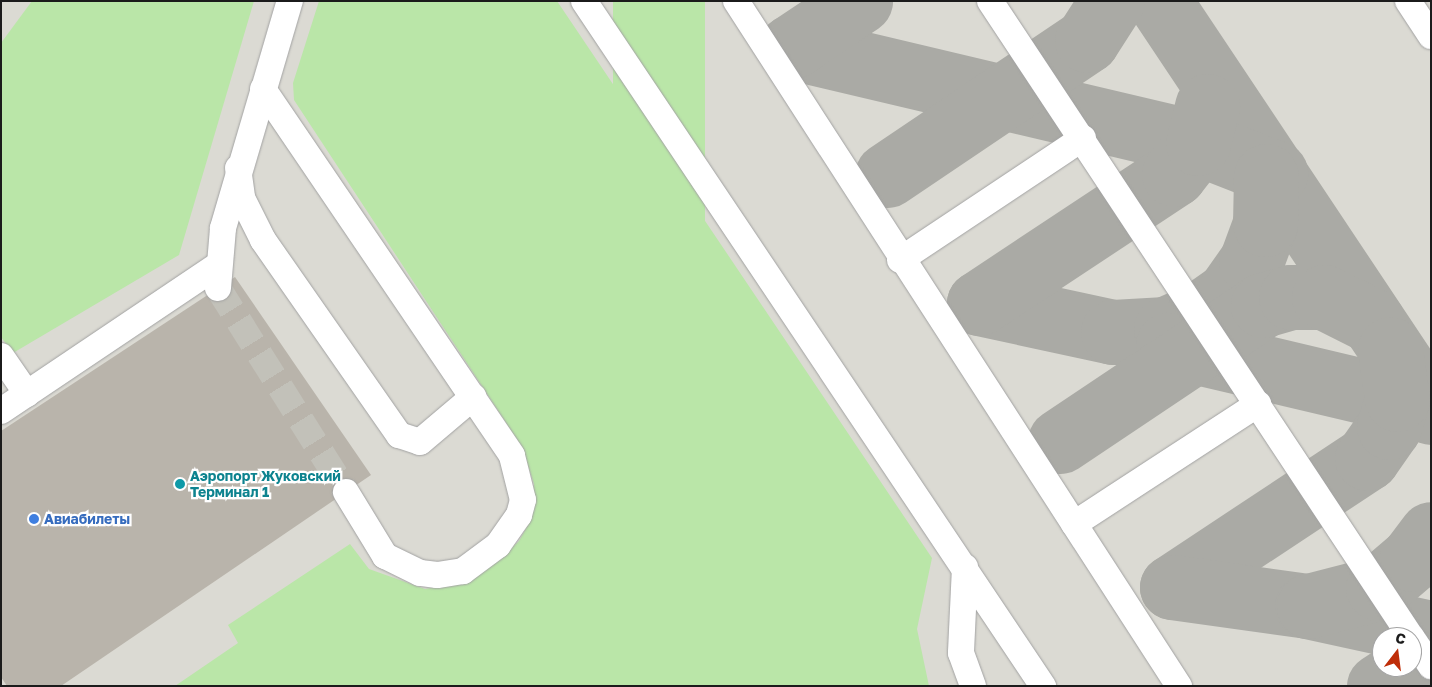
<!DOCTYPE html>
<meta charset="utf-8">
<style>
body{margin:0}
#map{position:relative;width:1432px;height:687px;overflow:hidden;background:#ecebe1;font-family:"Golos Text",sans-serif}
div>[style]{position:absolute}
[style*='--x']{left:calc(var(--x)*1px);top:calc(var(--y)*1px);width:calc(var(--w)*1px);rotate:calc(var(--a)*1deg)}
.airport>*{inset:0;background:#dbdad3}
.grass>*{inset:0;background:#bae6a8;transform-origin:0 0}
.taxiway>*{height:65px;margin:-32.5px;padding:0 32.5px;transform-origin:32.5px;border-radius:32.5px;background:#aaaaa5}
.building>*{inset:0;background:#b9b4ab}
.minor-tunnel>*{height:26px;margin-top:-13px;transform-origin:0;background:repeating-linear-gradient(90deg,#c2c1b9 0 26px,transparent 0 39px)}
.roads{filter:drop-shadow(0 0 1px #a2a2a2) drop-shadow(0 0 1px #a2a2a2)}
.minor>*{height:26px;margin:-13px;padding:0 13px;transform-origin:13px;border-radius:13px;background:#fff}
.dots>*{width:14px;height:14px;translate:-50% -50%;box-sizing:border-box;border:2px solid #fff;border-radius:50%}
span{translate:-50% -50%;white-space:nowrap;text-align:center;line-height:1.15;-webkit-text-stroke:4.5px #fff;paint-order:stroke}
.culture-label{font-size:14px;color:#0d838f;font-weight:700}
.left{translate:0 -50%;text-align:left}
.shop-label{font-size:14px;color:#366cbe;font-weight:700}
.frame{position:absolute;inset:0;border:2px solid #1b1b1b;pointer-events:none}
.north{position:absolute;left:1372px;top:627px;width:50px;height:50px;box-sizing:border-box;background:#fff;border:1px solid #a4a4a4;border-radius:50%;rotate:15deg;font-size:14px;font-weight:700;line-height:20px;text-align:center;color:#1b1b1b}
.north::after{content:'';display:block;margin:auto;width:18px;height:22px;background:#bf2d08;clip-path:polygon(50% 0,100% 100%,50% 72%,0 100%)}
</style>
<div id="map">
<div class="airport">
<i style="clip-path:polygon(evenodd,1px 1px,1431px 1px,1431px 686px,1px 686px,1px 1px,1382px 637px,1412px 637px,1412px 667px,1382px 667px,1382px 637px)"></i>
</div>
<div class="grass">
<i style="clip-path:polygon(32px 1px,254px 1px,179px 255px,13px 353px,1px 337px,1px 43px)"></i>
<i style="clip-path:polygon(319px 1px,557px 1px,932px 558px,917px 629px,929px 686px,175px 686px,238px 643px,228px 625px,350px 544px,369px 569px,425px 589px,457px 583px,493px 565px,519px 541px,530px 521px,534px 484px,522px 447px,294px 100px,293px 83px)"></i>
<i style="left:613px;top:1px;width:92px;height:820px"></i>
</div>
<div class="taxiway">
<i style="--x:1159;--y:1;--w:490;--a:56.3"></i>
<i style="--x:791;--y:47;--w:418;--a:13.3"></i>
<i style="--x:1198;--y:143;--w:83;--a:21.3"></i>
<i style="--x:791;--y:47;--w:83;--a:-33.7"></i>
<i style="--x:887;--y:175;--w:241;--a:-34"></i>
<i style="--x:1087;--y:40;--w:46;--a:-57.3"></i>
<i style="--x:979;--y:303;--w:137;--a:12.2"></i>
<i style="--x:1113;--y:332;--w:53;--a:-3.2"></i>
<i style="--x:1166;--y:329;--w:35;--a:-24"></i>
<i style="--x:1198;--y:315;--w:38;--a:-35"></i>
<i style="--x:1229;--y:293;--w:38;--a:-55"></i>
<i style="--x:1251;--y:262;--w:40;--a:-69.8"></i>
<i style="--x:1265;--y:224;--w:48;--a:-88.8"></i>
<i style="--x:979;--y:303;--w:234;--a:-33.5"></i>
<i style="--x:1174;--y:174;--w:39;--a:-52"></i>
<i style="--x:1198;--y:143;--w:38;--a:-76"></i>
<i style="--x:1168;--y:345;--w:235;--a:13.3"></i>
<i style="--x:1397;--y:399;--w:36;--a:21"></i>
<i style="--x:1060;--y:441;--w:244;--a:-33.8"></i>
<i style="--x:1263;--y:305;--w:29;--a:-16"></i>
<i style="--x:1291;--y:297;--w:33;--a:0"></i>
<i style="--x:1324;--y:297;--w:54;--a:26.6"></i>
<i style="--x:1172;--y:587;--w:234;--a:-33.5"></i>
<i style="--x:1367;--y:458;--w:38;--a:-55"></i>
<i style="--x:1389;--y:427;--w:29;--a:-74"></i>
<i style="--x:1397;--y:399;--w:50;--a:-98"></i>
<i style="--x:1172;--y:587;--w:136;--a:8"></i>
<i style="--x:1307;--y:606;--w:127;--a:12.3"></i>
<i style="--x:1309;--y:606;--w:71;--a:-14.6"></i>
<i style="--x:1378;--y:588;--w:45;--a:-40.5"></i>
<i style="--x:1412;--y:559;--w:31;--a:-53"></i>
<i style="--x:1379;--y:686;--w:35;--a:-33"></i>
</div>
<div class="building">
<i style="clip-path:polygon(235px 277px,371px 475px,61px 686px,7px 686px,1px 677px,1px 431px)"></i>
</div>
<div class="minor-tunnel">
<i style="--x:218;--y:288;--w:241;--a:57.9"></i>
</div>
<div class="roads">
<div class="minor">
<i style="--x:584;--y:1;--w:825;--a:56.18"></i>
<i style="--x:736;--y:1;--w:816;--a:57.11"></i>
<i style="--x:990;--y:1;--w:763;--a:56.5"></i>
<i style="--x:1408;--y:1;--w:42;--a:56.7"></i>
<i style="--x:263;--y:89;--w:443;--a:55.8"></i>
<i style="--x:512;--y:456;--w:45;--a:76"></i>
<i style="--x:523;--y:500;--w:16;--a:105"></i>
<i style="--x:519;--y:515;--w:37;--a:125"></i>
<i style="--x:498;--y:545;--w:44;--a:143.4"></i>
<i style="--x:463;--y:571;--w:26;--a:171"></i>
<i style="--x:437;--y:575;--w:17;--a:-173"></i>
<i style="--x:420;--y:573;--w:39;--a:-154"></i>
<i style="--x:385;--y:556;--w:75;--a:-121.4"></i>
<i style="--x:238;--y:168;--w:30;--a:82"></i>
<i style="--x:242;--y:198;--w:47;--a:63.4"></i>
<i style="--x:263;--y:240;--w:238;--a:55.1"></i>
<i style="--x:399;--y:435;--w:22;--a:18"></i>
<i style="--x:420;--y:442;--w:70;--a:-40.3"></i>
<i style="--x:900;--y:260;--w:220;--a:-33.7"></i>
<i style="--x:218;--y:288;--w:60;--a:-85.2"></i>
<i style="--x:223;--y:228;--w:237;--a:-73.6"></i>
<i style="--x:1;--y:356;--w:46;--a:55.6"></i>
<i style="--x:1;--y:411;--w:262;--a:-33.9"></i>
<i style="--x:1074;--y:524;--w:220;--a:-33.1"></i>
<i style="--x:965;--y:567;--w:86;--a:92.7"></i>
<i style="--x:961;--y:653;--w:35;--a:70"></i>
<i style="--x:1412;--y:638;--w:34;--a:56"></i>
</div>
</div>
<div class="dots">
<i style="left:180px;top:484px;background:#0f9aa8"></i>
<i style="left:34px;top:519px;background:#3f7fe0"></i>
</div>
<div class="culture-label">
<span class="left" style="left:190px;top:484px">Аэропорт Жуковский<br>Терминал 1</span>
</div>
<div class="shop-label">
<span class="left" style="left:44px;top:519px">Авиабилеты</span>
</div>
<div class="frame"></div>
<div class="north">С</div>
</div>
